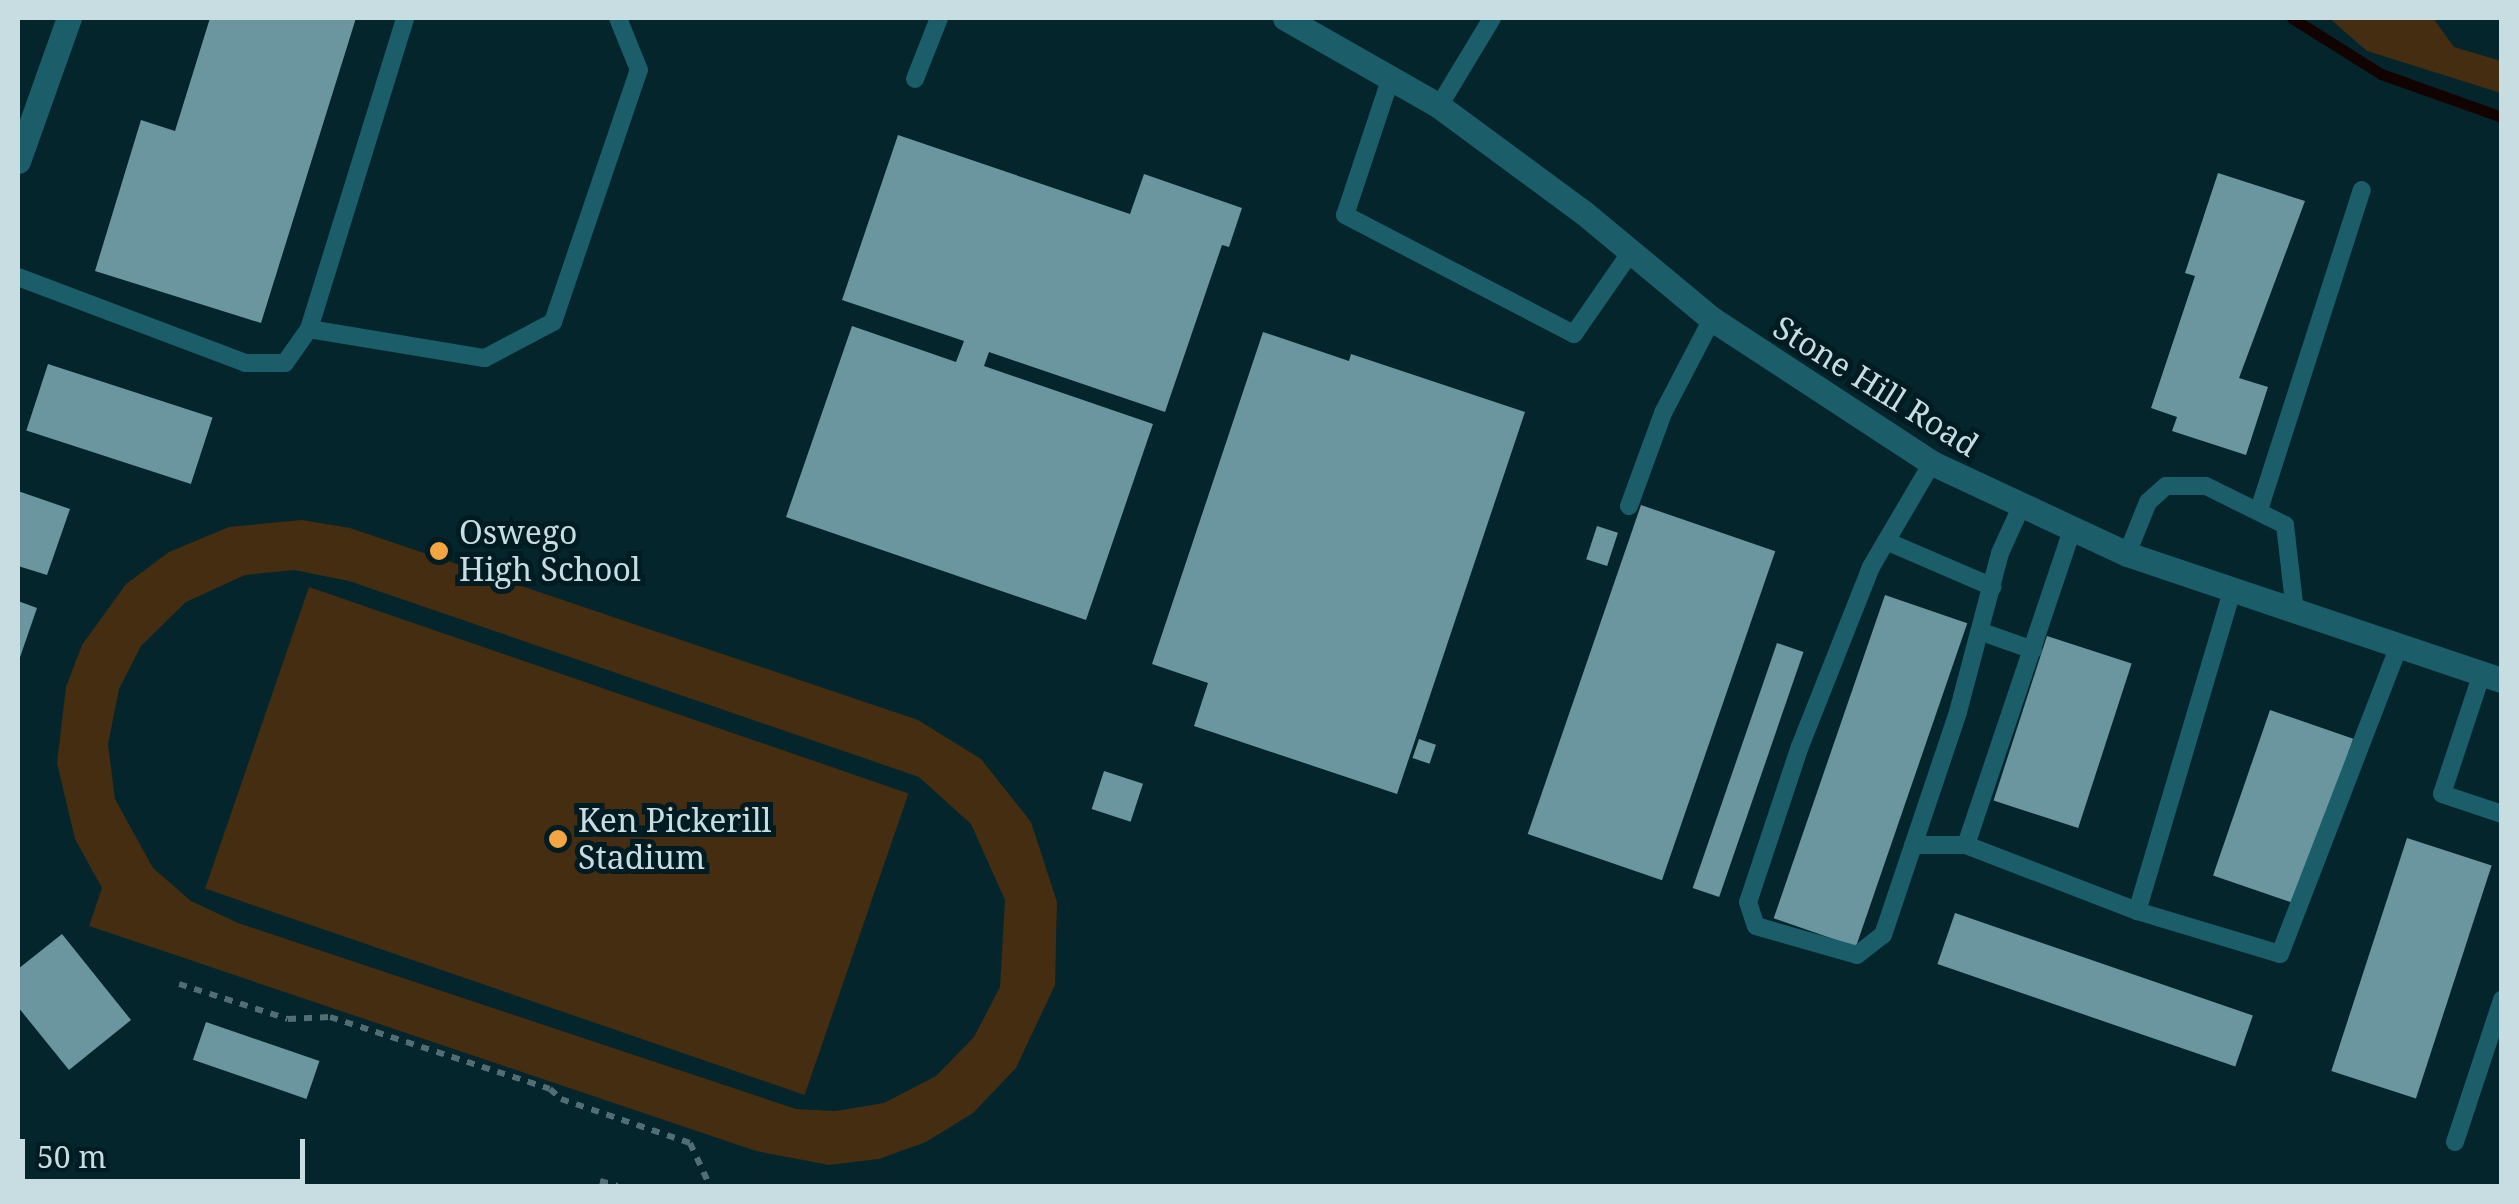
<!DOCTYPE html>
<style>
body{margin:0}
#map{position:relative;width:2519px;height:1204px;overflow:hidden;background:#04252c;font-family:"Noto Serif",serif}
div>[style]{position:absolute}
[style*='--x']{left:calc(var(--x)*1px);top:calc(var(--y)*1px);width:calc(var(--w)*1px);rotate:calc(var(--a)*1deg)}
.green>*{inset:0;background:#442d10;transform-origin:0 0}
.stream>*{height:11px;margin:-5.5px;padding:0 5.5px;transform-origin:5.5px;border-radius:5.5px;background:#130300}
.building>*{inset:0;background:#6b96a0;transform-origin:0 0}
.path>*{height:6px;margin-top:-3px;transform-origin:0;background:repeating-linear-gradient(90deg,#526e74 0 8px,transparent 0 16px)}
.service>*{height:18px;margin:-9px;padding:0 9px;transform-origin:9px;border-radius:9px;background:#1c5d6a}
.minor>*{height:25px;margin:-12.5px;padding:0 12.5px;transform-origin:12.5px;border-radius:12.5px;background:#1c5d6a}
.dots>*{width:28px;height:28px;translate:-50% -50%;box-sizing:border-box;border:5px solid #001c22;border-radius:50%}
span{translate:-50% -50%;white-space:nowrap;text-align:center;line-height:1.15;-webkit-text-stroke:10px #001c22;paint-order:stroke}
.street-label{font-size:32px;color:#c7dde2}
.poi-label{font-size:32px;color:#c7dde2}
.left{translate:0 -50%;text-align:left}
.frame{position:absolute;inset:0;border:20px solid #c7dde2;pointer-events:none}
.scale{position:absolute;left:20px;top:1139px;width:285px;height:45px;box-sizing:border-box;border:5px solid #c7dde2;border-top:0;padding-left:12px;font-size:30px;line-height:35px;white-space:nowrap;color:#c7dde2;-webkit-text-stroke:8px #001c22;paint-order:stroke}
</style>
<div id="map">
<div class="green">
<i style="clip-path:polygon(2329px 18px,2433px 18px,2454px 47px,2501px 61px,2501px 93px,2367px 51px)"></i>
<i style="clip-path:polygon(evenodd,302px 520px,350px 528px,918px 720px,981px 759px,1031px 822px,1057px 902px,1055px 985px,1016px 1068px,973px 1113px,926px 1142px,879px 1159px,829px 1165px,756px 1151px,89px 926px,102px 888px,75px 839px,57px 763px,66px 687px,82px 645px,126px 584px,169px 552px,229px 527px,302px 520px,294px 570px,349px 581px,919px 777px,971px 824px,1005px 900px,1000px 987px,974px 1037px,936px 1076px,884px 1103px,836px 1111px,796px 1109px,238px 923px,191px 901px,153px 868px,115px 799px,108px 744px,119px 689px,141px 646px,186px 602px,245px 575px,294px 570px)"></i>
<i style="left:309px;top:587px;width:634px;height:319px;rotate:19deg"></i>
</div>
<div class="stream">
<i style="--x:2292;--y:18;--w:105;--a:32.2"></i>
<i style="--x:2381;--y:74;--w:128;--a:19.6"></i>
</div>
<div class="building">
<i style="clip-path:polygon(210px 18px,356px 18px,261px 323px,95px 271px,141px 120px,175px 131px)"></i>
<i style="clip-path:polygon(898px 135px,1130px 214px,1144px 174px,1242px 208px,1229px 247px,1222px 245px,1165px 412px,989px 352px,984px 366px,1153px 424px,1086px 620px,786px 517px,852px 326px,956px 362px,964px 341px,842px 300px)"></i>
<i style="clip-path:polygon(2218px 173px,2305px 201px,2239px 378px,2268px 387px,2246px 455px,2172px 431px,2177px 417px,2151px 408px,2195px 276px,2185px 273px)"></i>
<i style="clip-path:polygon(1263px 332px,1349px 361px,1351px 354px,1525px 412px,1397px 794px,1194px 726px,1208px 683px,1152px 664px)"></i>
<i style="left:48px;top:364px;width:173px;height:70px;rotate:18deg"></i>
<i style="clip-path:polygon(18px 491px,70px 509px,47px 575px,18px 566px)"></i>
<i style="left:1641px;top:505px;width:142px;height:348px;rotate:19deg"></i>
<i style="left:1597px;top:526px;width:22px;height:35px;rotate:18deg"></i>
<i style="left:1885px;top:595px;width:87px;height:342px;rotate:19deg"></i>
<i style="clip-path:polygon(18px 601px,37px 608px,18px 663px)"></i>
<i style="left:2047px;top:636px;width:89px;height:173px;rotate:18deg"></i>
<i style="left:1777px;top:643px;width:28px;height:259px;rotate:19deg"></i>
<i style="left:2270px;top:710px;width:88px;height:175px;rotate:19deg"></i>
<i style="left:1419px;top:739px;width:18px;height:20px;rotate:19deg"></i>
<i style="left:1104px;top:771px;width:41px;height:40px;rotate:18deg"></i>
<i style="left:2407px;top:838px;width:89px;height:245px;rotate:18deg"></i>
<i style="left:1955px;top:913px;width:315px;height:54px;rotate:19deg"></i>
<i style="clip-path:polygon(62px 934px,131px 1020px,69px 1070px,18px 1007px,18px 969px)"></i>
<i style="left:206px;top:1022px;width:120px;height:40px;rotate:19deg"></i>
</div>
<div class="path">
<i style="--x:179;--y:984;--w:114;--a:17.8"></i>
<i style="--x:288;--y:1019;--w:42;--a:-2.7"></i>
<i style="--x:330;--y:1017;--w:231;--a:18.1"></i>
<i style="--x:550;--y:1089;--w:15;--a:42"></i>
<i style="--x:561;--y:1099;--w:136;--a:18.8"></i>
<i style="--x:690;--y:1143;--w:47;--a:65.1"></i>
<i style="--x:600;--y:1181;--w:18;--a:16"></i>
</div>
<div class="service">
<i style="--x:1391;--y:77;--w:145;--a:108.4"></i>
<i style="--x:1345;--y:215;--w:258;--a:27.5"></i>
<i style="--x:1574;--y:334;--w:98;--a:-55.3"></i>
<i style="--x:915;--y:79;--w:66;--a:-68.5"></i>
<i style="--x:1439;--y:106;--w:103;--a:-58.9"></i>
<i style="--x:18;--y:277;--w:243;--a:20.7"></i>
<i style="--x:245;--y:363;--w:40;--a:0"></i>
<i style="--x:285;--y:363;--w:42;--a:-54.8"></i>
<i style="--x:309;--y:329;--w:325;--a:-72.8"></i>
<i style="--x:309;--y:329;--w:178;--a:9.4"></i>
<i style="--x:485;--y:358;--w:77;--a:-27.9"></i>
<i style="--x:553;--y:322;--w:266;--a:-71.2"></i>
<i style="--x:639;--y:70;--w:56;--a:-112"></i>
<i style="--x:1932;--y:463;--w:121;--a:120.4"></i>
<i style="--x:1871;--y:567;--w:193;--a:111.6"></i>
<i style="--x:1800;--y:746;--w:164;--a:108.4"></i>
<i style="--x:1748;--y:902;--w:25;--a:72"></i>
<i style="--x:1756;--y:926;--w:105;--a:16"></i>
<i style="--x:1857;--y:955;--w:33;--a:-38"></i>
<i style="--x:1883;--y:935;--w:235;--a:-71.4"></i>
<i style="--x:1958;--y:712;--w:164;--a:-75.2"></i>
<i style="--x:2000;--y:553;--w:51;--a:-65.5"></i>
<i style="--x:1629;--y:506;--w:99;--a:-69.9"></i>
<i style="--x:1663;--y:413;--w:106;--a:-62.5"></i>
<i style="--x:2259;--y:510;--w:336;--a:-72.2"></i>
<i style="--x:2072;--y:530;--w:332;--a:108.6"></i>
<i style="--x:1966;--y:845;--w:183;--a:21.1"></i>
<i style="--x:1886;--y:541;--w:116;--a:23.3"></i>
<i style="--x:2127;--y:554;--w:56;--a:-68"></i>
<i style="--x:2148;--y:502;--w:24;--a:-42"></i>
<i style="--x:2166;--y:486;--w:40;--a:0"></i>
<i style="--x:2206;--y:486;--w:88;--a:26.3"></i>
<i style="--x:2285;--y:525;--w:87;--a:83.4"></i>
<i style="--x:2232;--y:591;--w:334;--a:106.5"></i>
<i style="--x:2137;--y:911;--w:149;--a:16.7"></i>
<i style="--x:2280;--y:954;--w:331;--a:-68.9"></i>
<i style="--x:1982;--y:632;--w:54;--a:19.4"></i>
<i style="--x:2482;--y:673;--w:127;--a:108.3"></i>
<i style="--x:2442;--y:794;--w:63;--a:18.4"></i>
<i style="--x:1913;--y:845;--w:53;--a:0"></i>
<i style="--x:2455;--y:1142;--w:150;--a:-71.7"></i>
</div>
<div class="minor">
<i style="--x:1285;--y:18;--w:177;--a:29.7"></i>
<i style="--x:1439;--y:106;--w:179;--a:36.4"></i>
<i style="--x:1583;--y:212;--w:168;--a:39.7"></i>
<i style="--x:1712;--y:319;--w:263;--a:33.2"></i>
<i style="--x:1932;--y:463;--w:215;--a:25"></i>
<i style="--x:2127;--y:554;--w:396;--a:18.6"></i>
<i style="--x:18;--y:161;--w:152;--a:-70.4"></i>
</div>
<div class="dots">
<i style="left:439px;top:551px;background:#f2a541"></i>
<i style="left:558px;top:839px;background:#f2a541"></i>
</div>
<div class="street-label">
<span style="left:1876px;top:386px;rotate:32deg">Stone Hill Road</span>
</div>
<div class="poi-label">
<span class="left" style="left:459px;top:551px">Oswego<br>High School</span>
<span class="left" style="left:578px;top:839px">Ken Pickerill<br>Stadium</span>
</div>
<div class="frame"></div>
<div class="scale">50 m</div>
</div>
